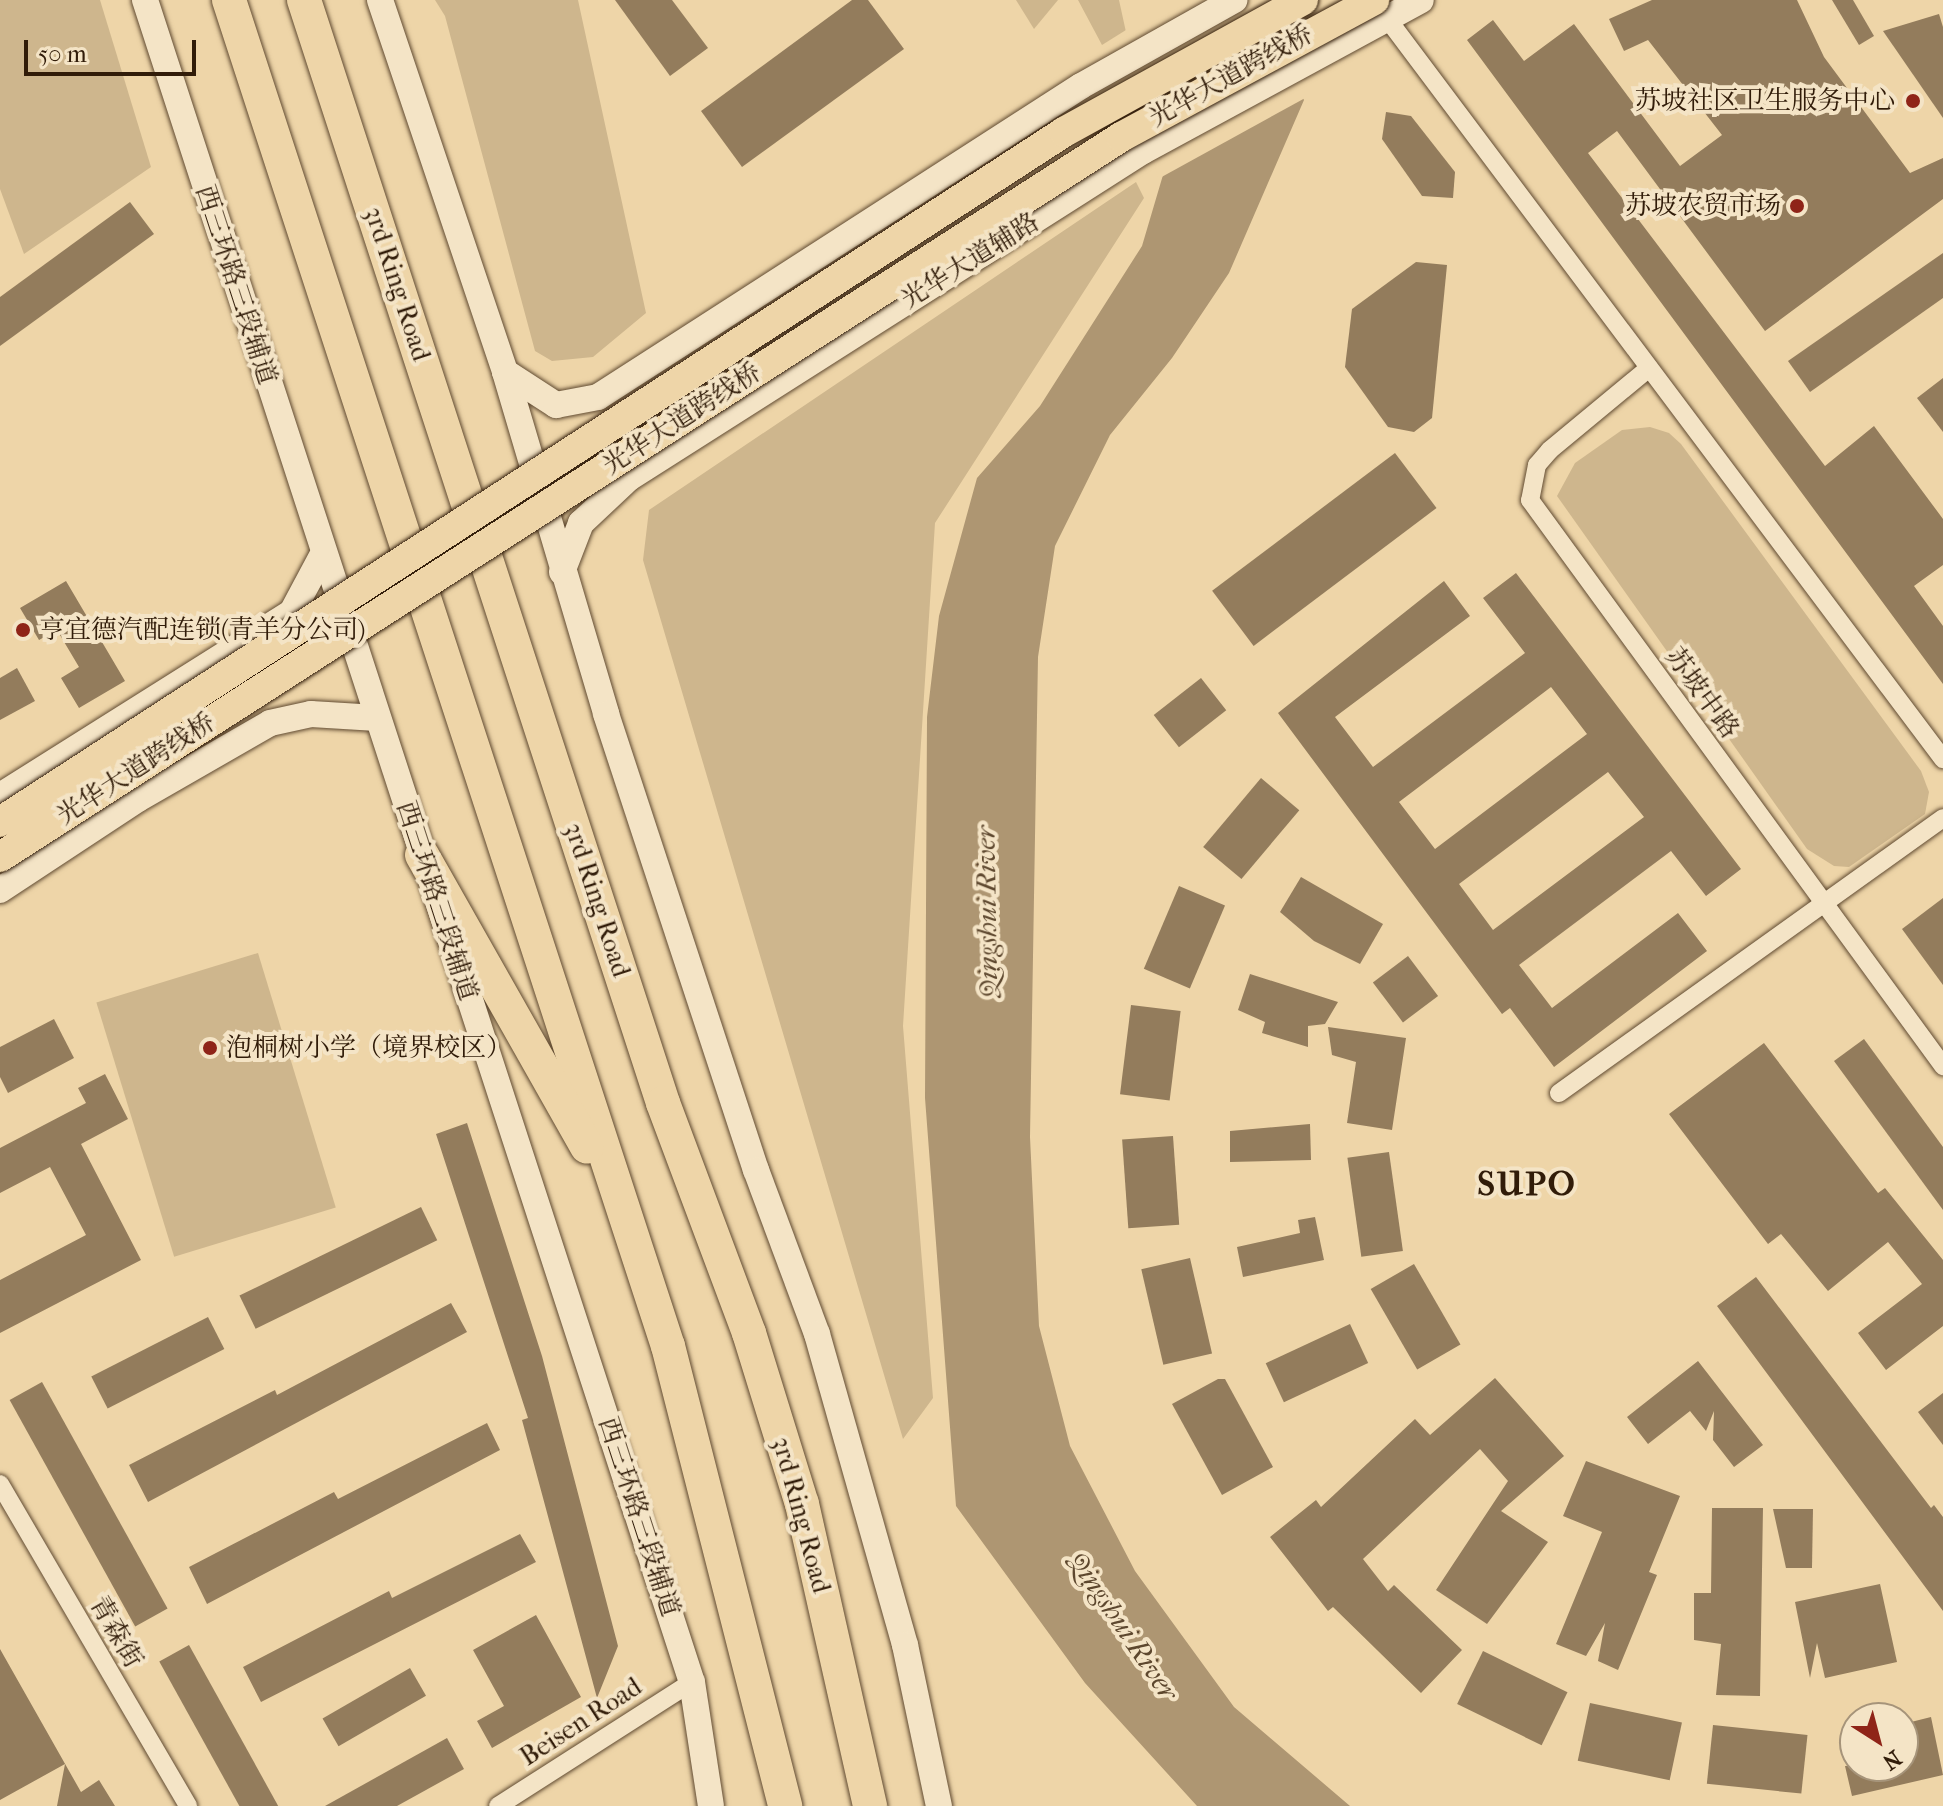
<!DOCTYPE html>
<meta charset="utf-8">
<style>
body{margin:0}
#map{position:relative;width:1943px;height:1806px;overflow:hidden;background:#eed5a8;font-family:"IM FELL French Canon","Noto Serif SC",serif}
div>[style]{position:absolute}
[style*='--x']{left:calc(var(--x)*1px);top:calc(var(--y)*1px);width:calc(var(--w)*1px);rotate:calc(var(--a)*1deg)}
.green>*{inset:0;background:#ceb68d;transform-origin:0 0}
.water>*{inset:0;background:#ae9672}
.pier>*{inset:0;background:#eed5a8}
.building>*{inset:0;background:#937c5c;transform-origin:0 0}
.roads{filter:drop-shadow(0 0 2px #604a31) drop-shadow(0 0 2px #604a31)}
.street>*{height:18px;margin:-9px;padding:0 9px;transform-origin:9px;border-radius:9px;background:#f4e4c6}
.secondary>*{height:26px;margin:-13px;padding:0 13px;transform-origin:13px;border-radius:13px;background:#f4e4c6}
.highway>*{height:34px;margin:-17px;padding:0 17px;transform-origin:17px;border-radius:17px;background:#eed5a8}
.bridges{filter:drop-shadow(0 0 2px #311c09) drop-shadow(0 0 2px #311c09)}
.primary-bridge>*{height:30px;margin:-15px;padding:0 15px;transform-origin:15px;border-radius:15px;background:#eed5a8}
.dots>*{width:22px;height:22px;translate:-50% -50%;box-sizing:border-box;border:4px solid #f4e4c6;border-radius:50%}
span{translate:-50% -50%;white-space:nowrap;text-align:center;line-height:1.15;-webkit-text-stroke:8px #f4e4c6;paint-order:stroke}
.street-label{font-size:26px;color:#311c09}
.poi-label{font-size:26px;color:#311c09}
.right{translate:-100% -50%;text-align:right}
.left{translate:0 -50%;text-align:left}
.water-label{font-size:28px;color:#5d472e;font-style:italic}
.district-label{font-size:34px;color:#311c09;font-weight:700;letter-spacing:2px}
.north{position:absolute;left:1839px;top:1702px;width:80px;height:80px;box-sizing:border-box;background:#f4e4c6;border:2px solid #a6947a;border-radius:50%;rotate:144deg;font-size:22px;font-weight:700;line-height:32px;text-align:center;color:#311c09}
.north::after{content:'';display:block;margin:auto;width:28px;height:36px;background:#8f2418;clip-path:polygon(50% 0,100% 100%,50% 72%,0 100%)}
.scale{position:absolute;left:24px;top:40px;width:172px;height:36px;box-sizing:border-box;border:4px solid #311c09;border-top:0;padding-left:10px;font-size:24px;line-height:28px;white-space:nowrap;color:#311c09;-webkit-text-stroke:6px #f4e4c6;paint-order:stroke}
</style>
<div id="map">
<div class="green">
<i style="clip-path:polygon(0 0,100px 0,151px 167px,24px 254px,0 189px)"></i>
<i style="clip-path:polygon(435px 0,578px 0,646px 313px,593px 357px,552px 361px,535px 351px,445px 16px)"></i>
<i style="clip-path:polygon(1016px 0,1058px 0,1034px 29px)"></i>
<i style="clip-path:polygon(1078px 0,1174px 0,1102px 45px)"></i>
<i style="clip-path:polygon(1136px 182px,1144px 198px,935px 523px,903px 1026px,933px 1398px,903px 1439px,643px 560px,649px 510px)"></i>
<i style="clip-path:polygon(1650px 427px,1669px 433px,1681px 444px,1921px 771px,1929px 792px,1925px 814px,1849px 867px,1834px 866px,1807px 849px,1557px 496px,1575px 463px,1622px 430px)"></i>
<i style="left:258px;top:953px;width:266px;height:169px;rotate:73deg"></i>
</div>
<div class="water">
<i style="clip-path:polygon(1255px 0,1304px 100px,1229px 273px,1172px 358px,1110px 435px,1055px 546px,1038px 657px,1030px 1137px,1039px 1326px,1070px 1446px,1135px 1571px,1234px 1707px,1350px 1806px,1197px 1806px,1085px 1683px,956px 1506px,925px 1098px,927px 717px,939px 616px,977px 478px,1040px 406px,1142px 246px,1163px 175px)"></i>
</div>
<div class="pier">
<i style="clip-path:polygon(1119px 0,1260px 0,1307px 97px,1158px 179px)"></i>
</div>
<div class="building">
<i style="clip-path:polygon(615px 0,672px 0,708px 48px,670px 76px)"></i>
<i style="clip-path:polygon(852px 0,868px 0,904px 49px,742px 167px,701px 111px)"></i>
<i style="clip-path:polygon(1652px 0,1797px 0,1824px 57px,1910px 173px,1943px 158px,1943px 199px,1765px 331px,1617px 131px,1588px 153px,1825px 466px,1874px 426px,1943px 519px,1943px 565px,1914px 586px,1943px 626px,1943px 684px,1467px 40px,1493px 20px,1524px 61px,1574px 24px,1680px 166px,1722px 135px,1648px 40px,1624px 51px,1609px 19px)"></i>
<i style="clip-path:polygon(1832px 0,1853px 0,1874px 36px,1859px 45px)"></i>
<i style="clip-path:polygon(1939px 14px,1943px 27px,1943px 118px,1883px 31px)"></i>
<i style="clip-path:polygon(1386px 112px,1411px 116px,1455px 172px,1453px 198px,1422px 196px,1382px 139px)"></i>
<i style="clip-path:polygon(130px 202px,154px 234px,0 346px,0 297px)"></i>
<i style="clip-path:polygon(1943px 253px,1943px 298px,1810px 392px,1788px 361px)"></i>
<i style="clip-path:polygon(1416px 262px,1447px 265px,1432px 418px,1414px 432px,1388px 427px,1345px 367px,1352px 309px)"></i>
<i style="clip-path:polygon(1943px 378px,1943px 432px,1917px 398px)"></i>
<i style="left:1395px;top:453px;width:69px;height:229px;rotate:53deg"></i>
<i style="clip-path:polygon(evenodd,1516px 573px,1741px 869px,1706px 896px,1671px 851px,1519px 965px,1552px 1008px,1678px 913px,1707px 951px,1554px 1067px,1510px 1008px,1502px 1014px,1278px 713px,1444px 581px,1470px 616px,1335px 717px,1373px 767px,1525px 653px,1483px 598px,1516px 573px,1551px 687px,1587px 734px,1435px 849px,1399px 802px,1551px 687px,1516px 573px,1608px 772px,1644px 817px,1493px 930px,1459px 884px,1608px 772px)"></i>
<i style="clip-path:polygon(66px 581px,125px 681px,79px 708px,61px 678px,79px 667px,57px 630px,39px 640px,20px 608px)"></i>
<i style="clip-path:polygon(17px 668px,35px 701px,0 720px,0 678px)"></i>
<i style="left:1201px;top:678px;width:41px;height:60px;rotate:52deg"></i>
<i style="left:1261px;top:778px;width:50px;height:90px;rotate:40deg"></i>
<i style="clip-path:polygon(1301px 877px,1383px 924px,1360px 964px,1314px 941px,1280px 912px)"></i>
<i style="left:1179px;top:886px;width:50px;height:90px;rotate:23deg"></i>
<i style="clip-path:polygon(1943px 898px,1943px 985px,1902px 929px)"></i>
<i style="left:1408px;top:956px;width:50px;height:44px;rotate:53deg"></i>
<i style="clip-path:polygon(1250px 974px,1338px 1002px,1325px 1024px,1308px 1026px,1308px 1047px,1262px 1033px,1265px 1022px,1238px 1010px)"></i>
<i style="left:1131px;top:1005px;width:50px;height:90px;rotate:7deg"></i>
<i style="clip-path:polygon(54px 1019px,74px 1058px,8px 1093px,0 1077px,0 1047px)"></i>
<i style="clip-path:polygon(1328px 1027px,1406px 1038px,1392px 1130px,1347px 1123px,1356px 1062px,1332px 1055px)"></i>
<i style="clip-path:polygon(1864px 1039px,1943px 1147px,1943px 1210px,1834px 1061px)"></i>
<i style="clip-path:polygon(1764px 1043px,1878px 1193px,1885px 1188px,1943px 1260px,1943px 1326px,1886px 1370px,1858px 1333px,1922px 1284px,1888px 1242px,1828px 1291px,1781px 1234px,1768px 1244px,1669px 1114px)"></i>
<i style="clip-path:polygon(105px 1074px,128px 1119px,81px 1144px,141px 1260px,0 1333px,0 1280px,86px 1235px,50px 1167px,0 1193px,0 1148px,86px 1103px,78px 1088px)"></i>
<i style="clip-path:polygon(467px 1123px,542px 1356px,618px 1646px,597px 1698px,522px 1420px,528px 1418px,436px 1134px)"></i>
<i style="clip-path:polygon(1310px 1124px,1311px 1160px,1230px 1162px,1230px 1131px)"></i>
<i style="left:1173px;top:1136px;width:89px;height:51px;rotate:86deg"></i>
<i style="left:1389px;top:1152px;width:100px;height:42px;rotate:82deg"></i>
<i style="left:421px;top:1207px;width:37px;height:202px;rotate:64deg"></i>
<i style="clip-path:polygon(1315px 1217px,1324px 1260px,1243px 1277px,1237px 1247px,1300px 1233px,1298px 1220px)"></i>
<i style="left:1190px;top:1258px;width:98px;height:50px;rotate:77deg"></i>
<i style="left:1414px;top:1264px;width:93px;height:50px;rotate:60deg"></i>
<i style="clip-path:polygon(1756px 1277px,1931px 1508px,1934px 1505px,1943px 1517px,1943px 1611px,1717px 1306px)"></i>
<i style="clip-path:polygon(451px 1303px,467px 1332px,148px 1502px,129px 1465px,275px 1390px,277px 1395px)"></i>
<i style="left:208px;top:1317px;width:36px;height:131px;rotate:63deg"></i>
<i style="left:1350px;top:1324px;width:43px;height:93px;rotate:65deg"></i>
<i style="clip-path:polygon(1698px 1361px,1763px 1445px,1734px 1467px,1713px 1440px,1714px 1411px,1706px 1431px,1690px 1411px,1648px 1444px,1627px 1417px)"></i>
<i style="clip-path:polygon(1495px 1378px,1564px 1456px,1501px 1511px,1548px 1542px,1487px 1624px,1436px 1590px,1508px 1481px,1480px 1449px,1363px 1559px,1388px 1591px,1394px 1585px,1462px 1650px,1421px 1693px,1333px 1607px,1328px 1611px,1270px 1537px,1316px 1500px,1321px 1507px,1415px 1419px,1430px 1435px)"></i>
<i style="clip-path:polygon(1218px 1379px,1225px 1379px,1273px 1467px,1222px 1495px,1172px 1404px)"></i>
<i style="left:42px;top:1382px;width:259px;height:37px;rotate:61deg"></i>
<i style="clip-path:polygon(1943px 1393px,1943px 1445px,1918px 1412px)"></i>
<i style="clip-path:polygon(487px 1423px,500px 1450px,207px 1604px,189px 1567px,334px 1492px,338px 1499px)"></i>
<i style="clip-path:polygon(1586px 1461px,1680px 1496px,1649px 1572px,1657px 1575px,1618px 1670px,1598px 1661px,1605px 1623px,1586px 1656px,1556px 1644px,1602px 1532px,1563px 1516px)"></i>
<i style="clip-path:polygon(1712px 1508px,1763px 1508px,1760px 1696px,1716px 1695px,1721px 1644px,1694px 1640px,1694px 1593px,1711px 1593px)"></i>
<i style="clip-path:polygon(1773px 1509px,1813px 1509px,1812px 1568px,1786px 1568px)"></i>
<i style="clip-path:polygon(520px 1534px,536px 1562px,261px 1702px,243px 1667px,389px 1591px,392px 1598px)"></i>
<i style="clip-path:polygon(1880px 1584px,1897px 1662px,1825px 1678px,1817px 1643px,1810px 1678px,1795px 1602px)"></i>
<i style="clip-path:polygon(536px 1615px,581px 1697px,492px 1748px,477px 1721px,504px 1706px,473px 1650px)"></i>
<i style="left:189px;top:1645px;width:184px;height:34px;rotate:61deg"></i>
<i style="clip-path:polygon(0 1649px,81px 1792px,99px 1780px,115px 1806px,57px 1806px,65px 1764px,0 1800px)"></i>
<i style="left:1483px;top:1651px;width:94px;height:59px;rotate:26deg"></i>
<i style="left:410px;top:1668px;width:32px;height:101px;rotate:60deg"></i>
<i style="left:1590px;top:1703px;width:94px;height:59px;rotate:12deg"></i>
<i style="clip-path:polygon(1931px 1717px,1943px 1775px,1852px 1796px,1845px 1766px,1903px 1766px,1903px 1724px)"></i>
<i style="left:1713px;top:1725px;width:95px;height:59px;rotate:6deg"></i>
<i style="clip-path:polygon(447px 1738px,464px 1769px,397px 1806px,325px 1806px)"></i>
</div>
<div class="roads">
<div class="street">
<i style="--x:1386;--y:17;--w:928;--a:53.11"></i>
<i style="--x:1649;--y:368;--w:129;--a:140.4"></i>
<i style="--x:1550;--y:450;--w:20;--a:131"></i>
<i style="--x:1537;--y:465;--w:36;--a:101"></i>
<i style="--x:1530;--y:500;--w:701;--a:53.88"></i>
<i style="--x:1559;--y:1093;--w:472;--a:-35.6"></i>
<i style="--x:0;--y:1484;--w:373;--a:59.7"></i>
<i style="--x:498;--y:1806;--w:230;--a:-32.6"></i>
</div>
<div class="secondary">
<i style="--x:145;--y:0;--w:1769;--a:71.99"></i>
<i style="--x:692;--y:1682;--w:125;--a:81.3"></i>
<i style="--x:380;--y:0;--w:392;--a:71.4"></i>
<i style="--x:505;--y:372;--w:357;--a:73.5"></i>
<i style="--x:606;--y:714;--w:480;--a:71.8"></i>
<i style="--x:756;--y:1170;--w:175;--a:69.6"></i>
<i style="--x:817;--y:1334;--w:323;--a:74.2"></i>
<i style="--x:905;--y:1645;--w:165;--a:78.1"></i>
<i style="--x:505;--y:372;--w:61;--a:32.9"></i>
<i style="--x:556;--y:405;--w:43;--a:-10.8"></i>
<i style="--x:598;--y:397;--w:574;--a:-32.78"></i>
<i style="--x:1081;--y:86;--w:176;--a:-29.3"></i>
<i style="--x:562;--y:572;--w:53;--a:-68.8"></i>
<i style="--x:581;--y:523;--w:66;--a:-43.2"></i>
<i style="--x:629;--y:478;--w:609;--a:-32.46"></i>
<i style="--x:1143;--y:151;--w:316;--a:-28.5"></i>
<i style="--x:0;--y:796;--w:345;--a:-32.2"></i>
<i style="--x:292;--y:612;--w:66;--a:-61.9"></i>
<i style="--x:0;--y:890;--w:165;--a:-33.4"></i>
<i style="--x:138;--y:799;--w:152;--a:-29.9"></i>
<i style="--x:270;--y:723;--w:42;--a:-12.4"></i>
<i style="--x:311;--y:714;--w:66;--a:3.5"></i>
</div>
<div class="highway">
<i style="--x:229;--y:0;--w:1416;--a:71.94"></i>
<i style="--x:668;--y:1346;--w:475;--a:75.7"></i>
<i style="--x:304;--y:0;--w:1160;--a:71.97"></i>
<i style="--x:663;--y:1103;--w:246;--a:69.5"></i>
<i style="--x:749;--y:1333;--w:179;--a:72.8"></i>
<i style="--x:802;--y:1504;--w:310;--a:77.3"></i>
<i style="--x:422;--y:855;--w:335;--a:60.5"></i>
</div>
</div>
<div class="bridges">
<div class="primary-bridge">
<i style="--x:0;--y:822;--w:1268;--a:-32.96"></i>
<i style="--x:1064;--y:132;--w:273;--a:-28.9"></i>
<i style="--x:0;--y:857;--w:1332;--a:-32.71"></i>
<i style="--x:1121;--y:137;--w:288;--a:-28.4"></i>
</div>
</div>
<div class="dots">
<i style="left:1913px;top:101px;background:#8f2418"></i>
<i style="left:1797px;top:206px;background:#8f2418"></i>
<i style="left:23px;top:630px;background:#8f2418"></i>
<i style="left:210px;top:1048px;background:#8f2418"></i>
</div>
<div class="street-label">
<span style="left:1231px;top:76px;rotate:-29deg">光华大道跨线桥</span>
<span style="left:970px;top:261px;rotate:-32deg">光华大道辅路</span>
<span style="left:397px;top:284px;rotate:72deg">3rd Ring Road</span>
<span style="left:236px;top:285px;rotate:72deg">西三环路三段辅道</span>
<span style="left:682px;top:419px;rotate:-33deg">光华大道跨线桥</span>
<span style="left:1702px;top:693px;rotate:54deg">苏坡中路</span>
<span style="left:136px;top:769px;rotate:-33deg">光华大道跨线桥</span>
<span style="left:597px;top:900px;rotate:72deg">3rd Ring Road</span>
<span style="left:437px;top:901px;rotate:72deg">西三环路三段辅道</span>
<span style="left:801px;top:1515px;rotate:75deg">3rd Ring Road</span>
<span style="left:639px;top:1517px;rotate:72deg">西三环路三段辅道</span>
<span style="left:116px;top:1632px;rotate:60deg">青森街</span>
<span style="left:581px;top:1722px;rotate:-33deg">Beisen Road</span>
</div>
<div class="poi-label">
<span class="right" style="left:1895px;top:101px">苏坡社区卫生服务中心</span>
<span class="right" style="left:1781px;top:206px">苏坡农贸市场</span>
<span class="left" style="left:39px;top:630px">亨宜德汽配连锁(青羊分公司)</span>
<span class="left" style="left:226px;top:1048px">泡桐树小学（境界校区）</span>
</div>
<div class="water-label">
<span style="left:987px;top:912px;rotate:-91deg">Qingshui River</span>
<span style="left:1123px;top:1626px;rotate:56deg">Qingshui River</span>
</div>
<div class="district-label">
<span style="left:1527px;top:1185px">SUPO</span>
</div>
<div class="north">N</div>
<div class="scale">50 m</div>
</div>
